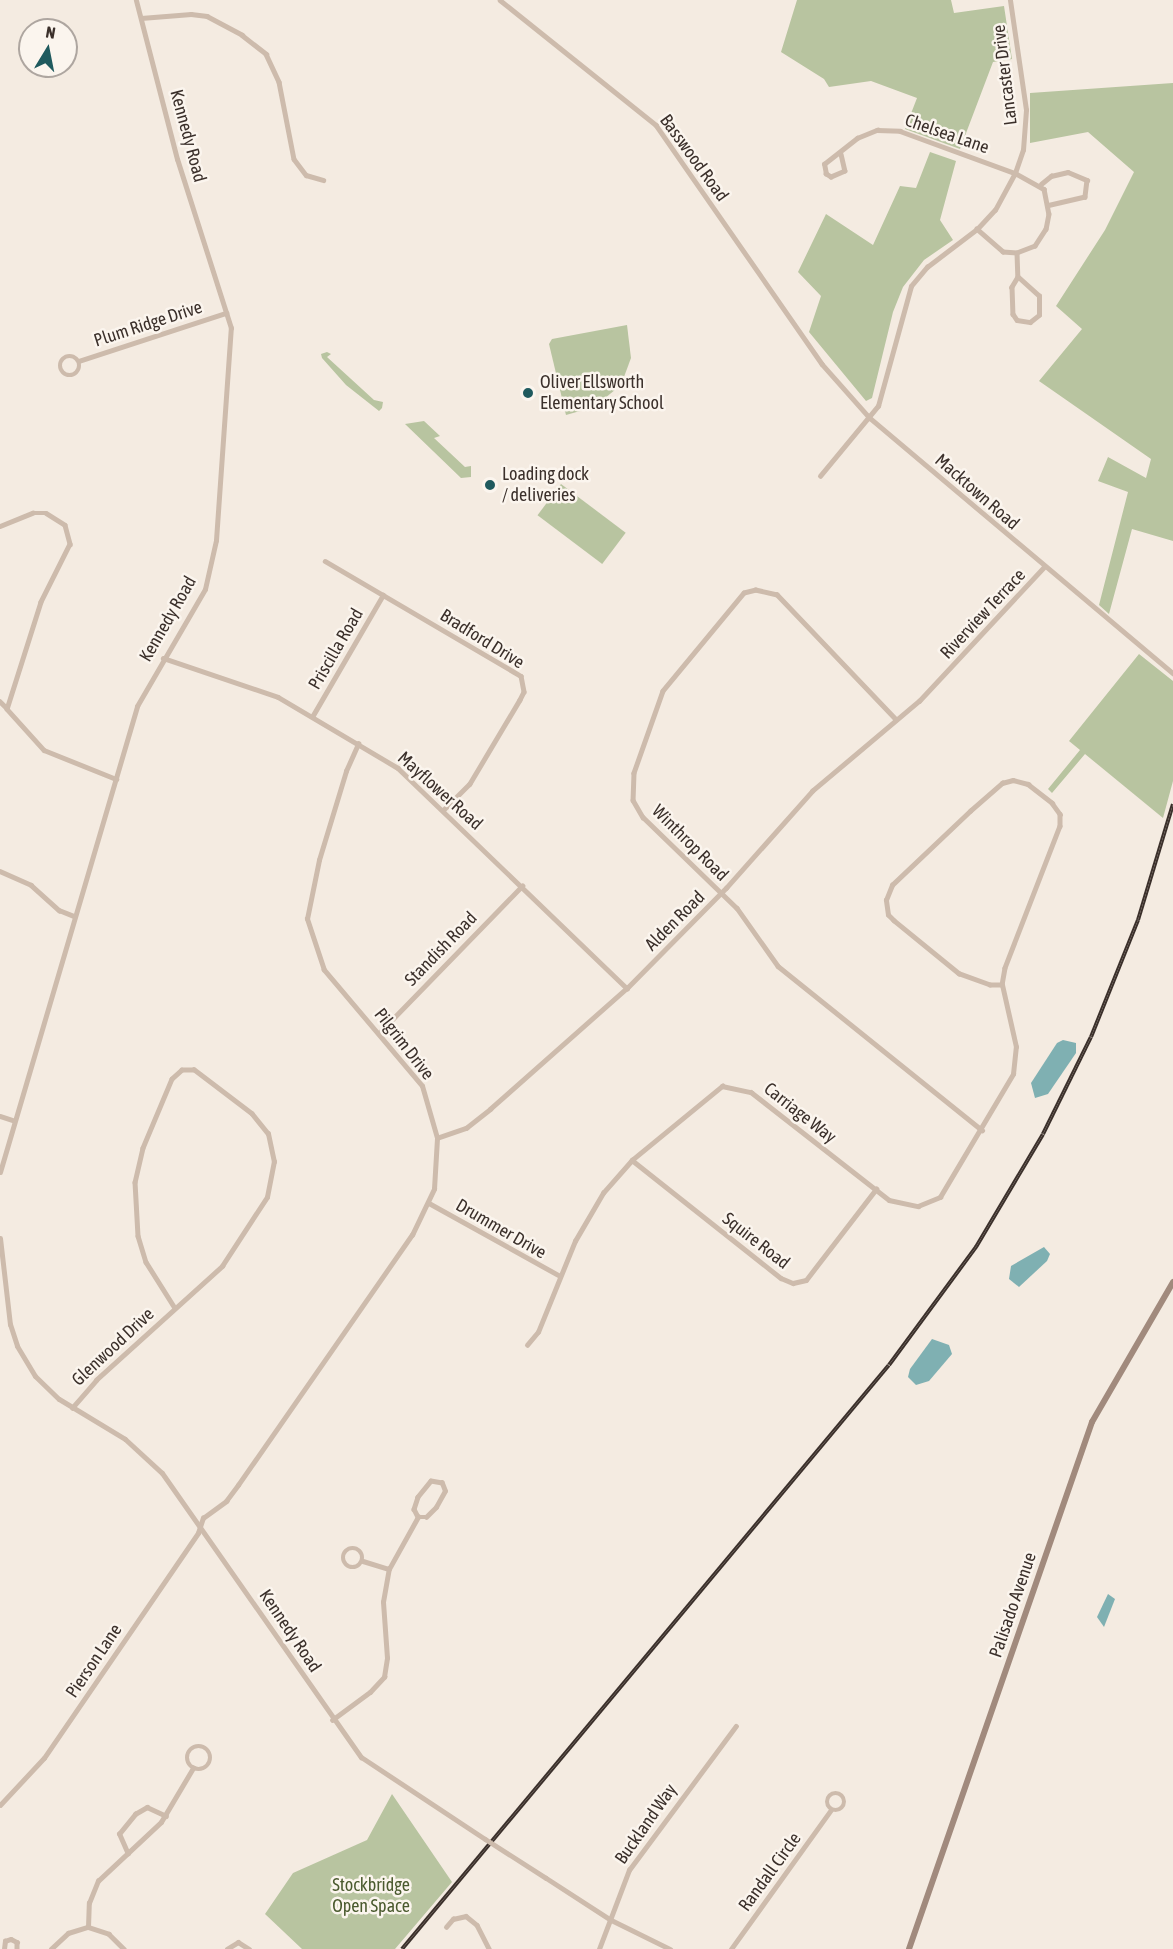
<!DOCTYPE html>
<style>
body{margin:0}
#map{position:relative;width:1173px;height:1949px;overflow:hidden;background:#f4ebe1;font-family:"Asap Condensed",sans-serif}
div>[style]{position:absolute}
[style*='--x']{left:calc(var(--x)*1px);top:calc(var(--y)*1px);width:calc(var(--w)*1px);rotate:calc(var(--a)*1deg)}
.green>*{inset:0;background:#b8c4a0;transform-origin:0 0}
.water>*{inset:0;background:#7fb0b2}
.minor>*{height:4.5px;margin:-2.25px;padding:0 2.25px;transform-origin:2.25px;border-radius:2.25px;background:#cdbbac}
.minor>.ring{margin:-2.25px;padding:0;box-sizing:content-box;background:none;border:4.5px solid #cdbbac;border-radius:50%}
.tertiary>*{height:5px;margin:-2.5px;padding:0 2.5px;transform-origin:2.5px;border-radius:2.5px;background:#cdbbac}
.secondary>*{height:6px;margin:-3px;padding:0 3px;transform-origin:3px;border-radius:3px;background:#a18a7d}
.rail>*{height:4px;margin-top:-2px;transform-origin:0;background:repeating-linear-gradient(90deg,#fbf5ee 0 4.5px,#3b302b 0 9px);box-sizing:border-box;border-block:2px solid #3b302b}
.tertiary-bridge>*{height:5px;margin:-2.5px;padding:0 2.5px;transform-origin:2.5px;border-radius:2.5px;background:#cdbbac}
.dots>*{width:16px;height:16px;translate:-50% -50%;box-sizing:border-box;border:3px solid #fbf5ee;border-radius:50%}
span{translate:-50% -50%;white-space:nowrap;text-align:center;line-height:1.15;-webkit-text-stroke:5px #fbf5ee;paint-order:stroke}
.street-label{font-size:18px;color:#3b302b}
.poi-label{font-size:18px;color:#3b302b}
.left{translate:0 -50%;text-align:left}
.park-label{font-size:18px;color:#4a5a2e}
.north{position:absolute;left:18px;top:18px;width:60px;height:60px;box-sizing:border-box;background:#fbf5ee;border:2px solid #aea6a0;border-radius:50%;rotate:10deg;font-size:16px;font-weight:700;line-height:24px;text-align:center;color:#3b302b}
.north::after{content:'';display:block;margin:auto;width:21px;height:27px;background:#1f5a5e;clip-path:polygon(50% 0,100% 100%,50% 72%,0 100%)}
</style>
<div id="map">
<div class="green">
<i style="clip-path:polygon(797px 0,951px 0,954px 13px,1004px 6px,1012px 59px,993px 62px,960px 149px,905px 129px,917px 98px,871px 81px,829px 87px,824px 79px,781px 52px)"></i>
<i style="clip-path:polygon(1173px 83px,1173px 541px,1132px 529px,1109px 614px,1099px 605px,1128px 492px,1098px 481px,1108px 457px,1146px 478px,1151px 459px,1039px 381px,1082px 329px,1056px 306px,1105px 230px,1134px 172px,1088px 132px,1030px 143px,1030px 93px)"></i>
<i style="clip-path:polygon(930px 152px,956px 161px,940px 220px,953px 240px,924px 260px,903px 287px,893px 312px,872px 398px,866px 401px,809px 332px,821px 296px,798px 272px,826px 214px,873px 245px,900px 186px,916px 188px)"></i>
<i style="clip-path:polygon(627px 325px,631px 358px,621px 385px,594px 407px,566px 415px,549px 344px,552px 339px)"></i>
<i style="clip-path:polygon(327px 352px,331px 354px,327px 357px,374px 400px,383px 402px,382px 408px,379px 411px,346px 385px,322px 358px,321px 354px)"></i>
<i style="clip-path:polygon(424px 421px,440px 436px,434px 438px,465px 467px,471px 466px,471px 477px,461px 478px,405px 424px)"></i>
<i style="left:561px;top:484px;width:81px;height:39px;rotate:37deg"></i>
<i style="clip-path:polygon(1139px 654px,1173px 681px,1173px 781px,1163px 818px,1085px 754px,1052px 793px,1048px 789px,1080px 750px,1069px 741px)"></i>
<i style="clip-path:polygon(392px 1794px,452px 1882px,395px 1949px,302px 1949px,265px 1914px,293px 1873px,367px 1840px)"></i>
</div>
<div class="water">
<i style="clip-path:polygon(1063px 1040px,1076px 1043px,1076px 1053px,1048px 1094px,1035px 1098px,1031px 1083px,1057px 1043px)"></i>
<i style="clip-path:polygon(1044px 1247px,1050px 1254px,1047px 1261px,1019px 1287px,1009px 1279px,1011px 1266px)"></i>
<i style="clip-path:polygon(932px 1339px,949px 1345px,952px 1354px,929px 1381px,916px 1385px,908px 1377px,910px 1369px)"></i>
<i style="clip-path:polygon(1108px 1594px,1115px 1599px,1104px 1627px,1097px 1617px)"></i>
</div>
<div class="minor">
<i style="--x:500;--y:0;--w:200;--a:38.7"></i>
<i style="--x:656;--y:125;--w:291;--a:55.2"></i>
<i style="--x:822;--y:364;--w:72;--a:48.4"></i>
<i style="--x:870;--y:418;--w:396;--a:40.1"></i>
<i style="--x:141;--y:18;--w:50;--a:-4.6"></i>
<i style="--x:191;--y:14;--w:16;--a:7"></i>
<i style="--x:207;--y:16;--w:40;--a:28"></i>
<i style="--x:242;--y:35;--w:31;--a:38"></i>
<i style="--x:266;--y:54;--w:31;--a:65"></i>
<i style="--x:279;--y:82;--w:78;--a:79"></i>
<i style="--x:294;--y:159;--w:20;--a:53"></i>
<i style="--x:306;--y:175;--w:18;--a:16"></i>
<i style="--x:841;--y:154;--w:17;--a:77"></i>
<i style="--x:845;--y:171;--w:15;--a:157"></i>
<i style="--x:831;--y:177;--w:6;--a:-149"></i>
<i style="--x:826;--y:174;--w:10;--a:-101"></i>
<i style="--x:824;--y:164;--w:42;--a:-38.2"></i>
<i style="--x:857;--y:138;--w:22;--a:-22"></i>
<i style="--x:877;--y:130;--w:23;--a:2"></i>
<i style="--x:900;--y:131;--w:122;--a:20.1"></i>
<i style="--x:1015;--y:173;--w:33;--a:29"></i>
<i style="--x:1044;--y:189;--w:25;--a:79"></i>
<i style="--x:1049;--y:214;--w:15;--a:101"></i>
<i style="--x:1046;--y:229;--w:20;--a:123"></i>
<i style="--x:1035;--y:246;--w:19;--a:159"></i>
<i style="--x:1017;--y:253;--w:14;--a:-176"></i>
<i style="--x:1003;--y:252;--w:35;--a:-139"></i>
<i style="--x:1041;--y:184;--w:13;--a:-39"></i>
<i style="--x:1051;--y:176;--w:17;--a:-13"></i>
<i style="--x:1068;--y:172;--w:21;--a:23"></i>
<i style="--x:1087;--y:180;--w:17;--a:97"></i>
<i style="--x:1085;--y:197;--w:37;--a:167"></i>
<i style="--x:1017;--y:253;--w:24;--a:88"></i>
<i style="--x:1018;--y:277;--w:12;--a:121"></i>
<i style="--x:1012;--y:287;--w:27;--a:88"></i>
<i style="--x:1013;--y:314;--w:7;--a:56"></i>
<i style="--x:1017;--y:320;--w:13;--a:9"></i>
<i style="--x:1030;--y:322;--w:11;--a:-38"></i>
<i style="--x:1039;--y:315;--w:19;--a:-90"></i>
<i style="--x:1039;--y:296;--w:28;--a:-138"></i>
<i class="ring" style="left:60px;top:356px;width:15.5px;height:15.5px"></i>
<i style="--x:79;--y:361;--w:155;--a:-18.1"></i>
<i style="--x:820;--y:476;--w:91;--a:-50.4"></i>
<i style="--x:878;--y:406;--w:124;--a:-74.6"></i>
<i style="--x:911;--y:286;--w:25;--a:-50"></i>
<i style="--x:927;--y:267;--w:63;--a:-37.2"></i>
<i style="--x:977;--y:229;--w:26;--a:-47"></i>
<i style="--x:995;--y:210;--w:42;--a:-61.6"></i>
<i style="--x:1015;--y:173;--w:24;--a:-71"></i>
<i style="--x:1023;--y:150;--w:40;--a:-85.7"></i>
<i style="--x:1026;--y:110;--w:111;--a:-98.3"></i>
<i style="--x:0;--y:526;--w:35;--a:-22"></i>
<i style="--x:33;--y:513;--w:13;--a:0"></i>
<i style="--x:46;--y:513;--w:22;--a:32"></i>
<i style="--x:65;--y:525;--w:20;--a:75"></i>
<i style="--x:70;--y:544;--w:65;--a:116.6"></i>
<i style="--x:41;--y:602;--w:112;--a:107.6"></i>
<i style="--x:7;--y:709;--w:10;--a:-135"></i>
<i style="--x:325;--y:561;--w:227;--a:30.4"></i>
<i style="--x:521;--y:676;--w:16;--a:79"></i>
<i style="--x:524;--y:692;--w:9;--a:117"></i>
<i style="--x:520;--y:700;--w:98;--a:120.8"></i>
<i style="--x:470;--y:784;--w:37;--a:135"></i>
<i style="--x:163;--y:658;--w:121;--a:18.7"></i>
<i style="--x:278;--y:697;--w:139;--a:30.6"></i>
<i style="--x:398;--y:768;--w:318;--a:43.9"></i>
<i style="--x:7;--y:709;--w:55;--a:47.9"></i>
<i style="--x:44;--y:750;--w:78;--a:21.9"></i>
<i style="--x:312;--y:717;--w:141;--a:-59.8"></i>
<i style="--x:896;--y:720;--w:173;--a:-133.6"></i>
<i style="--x:777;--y:595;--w:22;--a:-167"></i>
<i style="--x:756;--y:590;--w:12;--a:166"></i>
<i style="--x:744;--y:593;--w:127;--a:129.6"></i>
<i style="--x:663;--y:691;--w:87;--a:109.5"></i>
<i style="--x:634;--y:773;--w:27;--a:92"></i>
<i style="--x:633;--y:800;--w:20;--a:60"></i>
<i style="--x:643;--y:817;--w:131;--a:44.1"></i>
<i style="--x:737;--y:908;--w:71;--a:54.7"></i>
<i style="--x:778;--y:966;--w:262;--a:38.8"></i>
<i style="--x:1013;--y:780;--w:16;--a:15"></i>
<i style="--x:1028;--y:784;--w:31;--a:38"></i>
<i style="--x:1052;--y:803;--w:14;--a:54"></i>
<i style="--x:1060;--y:814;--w:12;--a:90"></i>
<i style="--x:1060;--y:826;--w:152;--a:111.2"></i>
<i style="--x:1005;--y:968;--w:17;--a:100"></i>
<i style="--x:1002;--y:985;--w:12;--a:180"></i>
<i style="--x:990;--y:985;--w:33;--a:-160"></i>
<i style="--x:959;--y:974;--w:84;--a:-140.8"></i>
<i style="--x:894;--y:921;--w:8;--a:-135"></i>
<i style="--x:888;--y:915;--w:15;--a:-98"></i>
<i style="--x:886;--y:900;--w:16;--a:-68"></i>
<i style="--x:892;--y:885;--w:108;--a:-43.5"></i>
<i style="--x:970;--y:811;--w:43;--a:-41.2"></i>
<i style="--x:1002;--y:783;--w:11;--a:-15"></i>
<i style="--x:0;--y:871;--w:34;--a:24"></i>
<i style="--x:31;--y:885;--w:38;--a:42"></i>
<i style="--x:59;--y:910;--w:16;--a:22"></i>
<i style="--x:380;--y:1032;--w:204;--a:-45.8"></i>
<i style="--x:0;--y:1116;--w:13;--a:18"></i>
<i style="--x:437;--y:1138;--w:31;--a:-19"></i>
<i style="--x:466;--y:1128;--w:31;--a:-38"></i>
<i style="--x:490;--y:1109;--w:183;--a:-41.5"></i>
<i style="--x:627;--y:988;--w:141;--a:-45.3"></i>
<i style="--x:726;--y:888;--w:130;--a:-48.4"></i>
<i style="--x:812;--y:791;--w:140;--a:-40.1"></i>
<i style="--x:919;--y:701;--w:183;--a:-47"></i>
<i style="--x:632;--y:1160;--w:190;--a:38.4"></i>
<i style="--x:781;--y:1278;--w:13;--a:23"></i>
<i style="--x:793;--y:1283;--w:13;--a:-13"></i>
<i style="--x:806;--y:1280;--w:115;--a:-52.4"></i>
<i style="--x:429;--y:1203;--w:150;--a:29.1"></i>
<i style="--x:527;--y:1345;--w:17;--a:-50"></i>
<i style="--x:538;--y:1332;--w:98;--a:-67.9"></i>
<i style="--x:575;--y:1241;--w:56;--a:-59.7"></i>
<i style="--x:603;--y:1193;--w:44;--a:-48.7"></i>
<i style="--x:632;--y:1160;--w:117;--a:-39.4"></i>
<i style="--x:722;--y:1086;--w:30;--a:12"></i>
<i style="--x:751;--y:1092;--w:175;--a:38"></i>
<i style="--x:889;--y:1200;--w:30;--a:12"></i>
<i style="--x:918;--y:1206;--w:24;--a:-22"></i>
<i style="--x:940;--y:1197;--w:143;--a:-59.3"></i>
<i style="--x:1013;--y:1074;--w:27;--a:-84"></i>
<i style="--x:1016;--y:1047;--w:64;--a:-102.7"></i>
<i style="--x:72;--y:1408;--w:37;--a:-49"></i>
<i style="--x:96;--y:1380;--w:170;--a:-42.1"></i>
<i style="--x:222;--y:1266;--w:82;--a:-56.9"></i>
<i style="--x:267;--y:1197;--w:36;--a:-79"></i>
<i style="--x:274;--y:1162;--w:29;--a:-102"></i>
<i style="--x:268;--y:1134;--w:26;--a:-129"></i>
<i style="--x:252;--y:1114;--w:73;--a:-142.8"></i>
<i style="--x:194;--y:1070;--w:12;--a:180"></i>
<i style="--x:182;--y:1070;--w:13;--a:138"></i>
<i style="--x:172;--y:1079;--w:75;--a:112.8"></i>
<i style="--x:143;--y:1148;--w:35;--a:103"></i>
<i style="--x:135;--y:1182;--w:54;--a:86.8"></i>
<i style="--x:138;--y:1236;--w:27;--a:73"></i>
<i style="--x:146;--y:1262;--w:54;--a:57.8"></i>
<i class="ring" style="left:343px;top:1548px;width:15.5px;height:15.5px"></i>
<i style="--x:363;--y:1561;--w:27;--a:17"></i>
<i style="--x:332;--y:1720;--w:47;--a:-36.4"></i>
<i style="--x:370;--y:1692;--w:21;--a:-47"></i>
<i style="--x:384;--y:1677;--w:19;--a:-81"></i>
<i style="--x:387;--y:1658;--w:56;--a:-94.1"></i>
<i style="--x:383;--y:1602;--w:34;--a:-80"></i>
<i style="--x:389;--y:1569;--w:60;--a:-60.9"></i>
<i style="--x:418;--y:1517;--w:8;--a:0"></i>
<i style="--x:426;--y:1517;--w:14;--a:-45"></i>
<i style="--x:436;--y:1507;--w:18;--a:-61"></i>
<i style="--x:445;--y:1491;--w:9;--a:-111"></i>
<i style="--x:442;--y:1483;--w:11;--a:-170"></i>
<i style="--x:431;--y:1481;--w:21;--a:129"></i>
<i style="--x:418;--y:1497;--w:13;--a:108"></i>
<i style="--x:414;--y:1509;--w:9;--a:63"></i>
<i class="ring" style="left:187px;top:1746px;width:19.5px;height:19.5px"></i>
<i class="ring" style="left:827px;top:1793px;width:13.5px;height:13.5px"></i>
<i style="--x:0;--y:1805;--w:64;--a:-46.9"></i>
<i style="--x:44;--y:1758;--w:273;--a:-55.6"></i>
<i style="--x:198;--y:1533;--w:16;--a:-72"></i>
<i style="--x:203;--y:1518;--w:29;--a:-36"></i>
<i style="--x:226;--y:1501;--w:20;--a:-53"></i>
<i style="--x:238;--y:1485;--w:305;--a:-55.2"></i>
<i style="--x:412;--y:1235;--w:51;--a:-64.4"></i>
<i style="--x:434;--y:1189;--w:51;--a:-86.6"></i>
<i style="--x:437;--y:1138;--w:54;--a:-106.1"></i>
<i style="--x:422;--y:1086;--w:152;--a:-130.2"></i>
<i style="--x:324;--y:970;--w:54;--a:-108.4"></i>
<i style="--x:307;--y:919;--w:60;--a:-78.5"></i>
<i style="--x:319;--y:860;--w:93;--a:-73.1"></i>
<i style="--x:346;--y:771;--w:30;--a:-66"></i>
<i style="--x:128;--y:1854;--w:22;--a:-114"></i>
<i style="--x:119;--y:1834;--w:26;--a:-51"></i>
<i style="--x:135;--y:1814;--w:14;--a:-30"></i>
<i style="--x:147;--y:1807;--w:21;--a:25"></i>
<i style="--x:88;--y:1927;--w:24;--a:-88"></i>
<i style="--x:89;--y:1903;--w:24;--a:-68"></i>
<i style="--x:98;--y:1881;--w:86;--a:-43.1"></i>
<i style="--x:161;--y:1822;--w:63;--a:-59.3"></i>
<i style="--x:446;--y:1927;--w:11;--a:-49"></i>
<i style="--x:453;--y:1919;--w:13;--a:-13"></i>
<i style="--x:466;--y:1916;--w:14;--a:39"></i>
<i style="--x:477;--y:1925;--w:27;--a:63"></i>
<i style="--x:4;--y:1949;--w:8;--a:-83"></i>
<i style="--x:5;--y:1941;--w:6;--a:-18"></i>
<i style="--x:11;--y:1939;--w:7;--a:27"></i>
<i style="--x:17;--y:1942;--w:7;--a:90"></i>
<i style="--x:51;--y:1949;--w:23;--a:-43"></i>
<i style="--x:68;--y:1933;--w:21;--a:-17"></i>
<i style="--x:88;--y:1927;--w:22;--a:18"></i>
<i style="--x:109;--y:1934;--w:21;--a:45"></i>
<i style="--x:227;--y:1949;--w:13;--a:-32"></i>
<i style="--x:238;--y:1942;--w:13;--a:32"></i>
<i style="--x:599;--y:1949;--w:85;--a:-69.2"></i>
<i style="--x:629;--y:1870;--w:179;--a:-53.4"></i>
<i style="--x:731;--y:1949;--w:171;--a:-54.3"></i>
</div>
<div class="tertiary">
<i style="--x:0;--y:1172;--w:486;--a:-73.6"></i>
<i style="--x:137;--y:706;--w:135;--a:-59.8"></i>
<i style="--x:205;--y:589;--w:50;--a:-77.3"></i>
<i style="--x:216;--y:540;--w:213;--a:-86"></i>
<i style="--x:231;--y:328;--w:177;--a:-107.7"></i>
<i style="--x:177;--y:159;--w:164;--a:-104.5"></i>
<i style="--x:0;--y:1238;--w:87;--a:83.4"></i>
<i style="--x:10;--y:1324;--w:23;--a:72"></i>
<i style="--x:17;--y:1346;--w:35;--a:59"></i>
<i style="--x:35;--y:1376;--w:33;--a:44"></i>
<i style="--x:59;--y:1399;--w:77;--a:31.2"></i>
<i style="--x:125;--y:1439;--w:50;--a:42.6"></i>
<i style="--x:162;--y:1473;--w:347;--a:55"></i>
<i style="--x:361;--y:1757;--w:149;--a:33.5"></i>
<i style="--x:546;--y:1878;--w:77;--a:32.9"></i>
<i style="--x:611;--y:1920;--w:66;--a:26.2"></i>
</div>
<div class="secondary">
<i style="--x:909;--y:1949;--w:558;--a:-70.85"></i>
<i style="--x:1092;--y:1422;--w:162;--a:-59.9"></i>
</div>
<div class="rail">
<i style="--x:402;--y:1949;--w:760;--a:-50.18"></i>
<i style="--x:889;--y:1365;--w:147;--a:-53.6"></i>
<i style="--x:976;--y:1247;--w:131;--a:-59.3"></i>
<i style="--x:1043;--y:1134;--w:108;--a:-63.7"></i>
<i style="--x:1091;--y:1037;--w:126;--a:-68.1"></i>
<i style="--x:1138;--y:920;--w:121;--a:-73.2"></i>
</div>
<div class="tertiary-bridge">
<i style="--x:485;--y:1839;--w:72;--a:32.6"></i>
</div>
<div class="dots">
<i style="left:528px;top:393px;background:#1f5a5e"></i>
<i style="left:490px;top:485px;background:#1f5a5e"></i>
</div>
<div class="street-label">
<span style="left:1005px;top:75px;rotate:-97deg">Lancaster Drive</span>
<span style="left:947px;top:134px;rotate:19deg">Chelsea Lane</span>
<span style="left:188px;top:136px;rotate:75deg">Kennedy Road</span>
<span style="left:694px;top:158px;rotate:54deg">Basswood Road</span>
<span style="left:148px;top:324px;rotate:-18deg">Plum Ridge Drive</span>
<span style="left:977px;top:492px;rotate:41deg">Macktown Road</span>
<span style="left:983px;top:614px;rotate:-47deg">Riverview Terrace</span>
<span style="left:168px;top:619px;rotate:-60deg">Kennedy Road</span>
<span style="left:482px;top:639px;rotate:32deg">Bradford Drive</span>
<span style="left:336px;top:649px;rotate:-60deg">Priscilla Road</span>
<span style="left:440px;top:791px;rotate:42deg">Mayflower Road</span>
<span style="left:690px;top:843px;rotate:45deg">Winthrop Road</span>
<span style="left:675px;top:921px;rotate:-45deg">Alden Road</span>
<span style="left:441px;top:949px;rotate:-46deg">Standish Road</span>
<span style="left:404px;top:1044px;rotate:52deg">Pilgrim Drive</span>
<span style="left:800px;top:1113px;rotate:38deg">Carriage Way</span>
<span style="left:501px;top:1229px;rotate:30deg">Drummer Drive</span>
<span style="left:756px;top:1241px;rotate:38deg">Squire Road</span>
<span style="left:113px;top:1347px;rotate:-43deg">Glenwood Drive</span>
<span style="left:1013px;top:1605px;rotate:-71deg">Palisado Avenue</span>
<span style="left:290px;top:1631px;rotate:56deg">Kennedy Road</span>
<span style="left:94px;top:1661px;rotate:-56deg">Pierson Lane</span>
<span style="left:646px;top:1824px;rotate:-55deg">Buckland Way</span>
<span style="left:770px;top:1872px;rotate:-54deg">Randall Circle</span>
</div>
<div class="poi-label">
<span class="left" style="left:540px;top:393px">Oliver Ellsworth<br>Elementary School</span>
<span class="left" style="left:502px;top:485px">Loading dock<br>/ deliveries</span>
</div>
<div class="park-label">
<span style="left:371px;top:1896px">Stockbridge<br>Open Space</span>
</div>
<div class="north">N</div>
</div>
